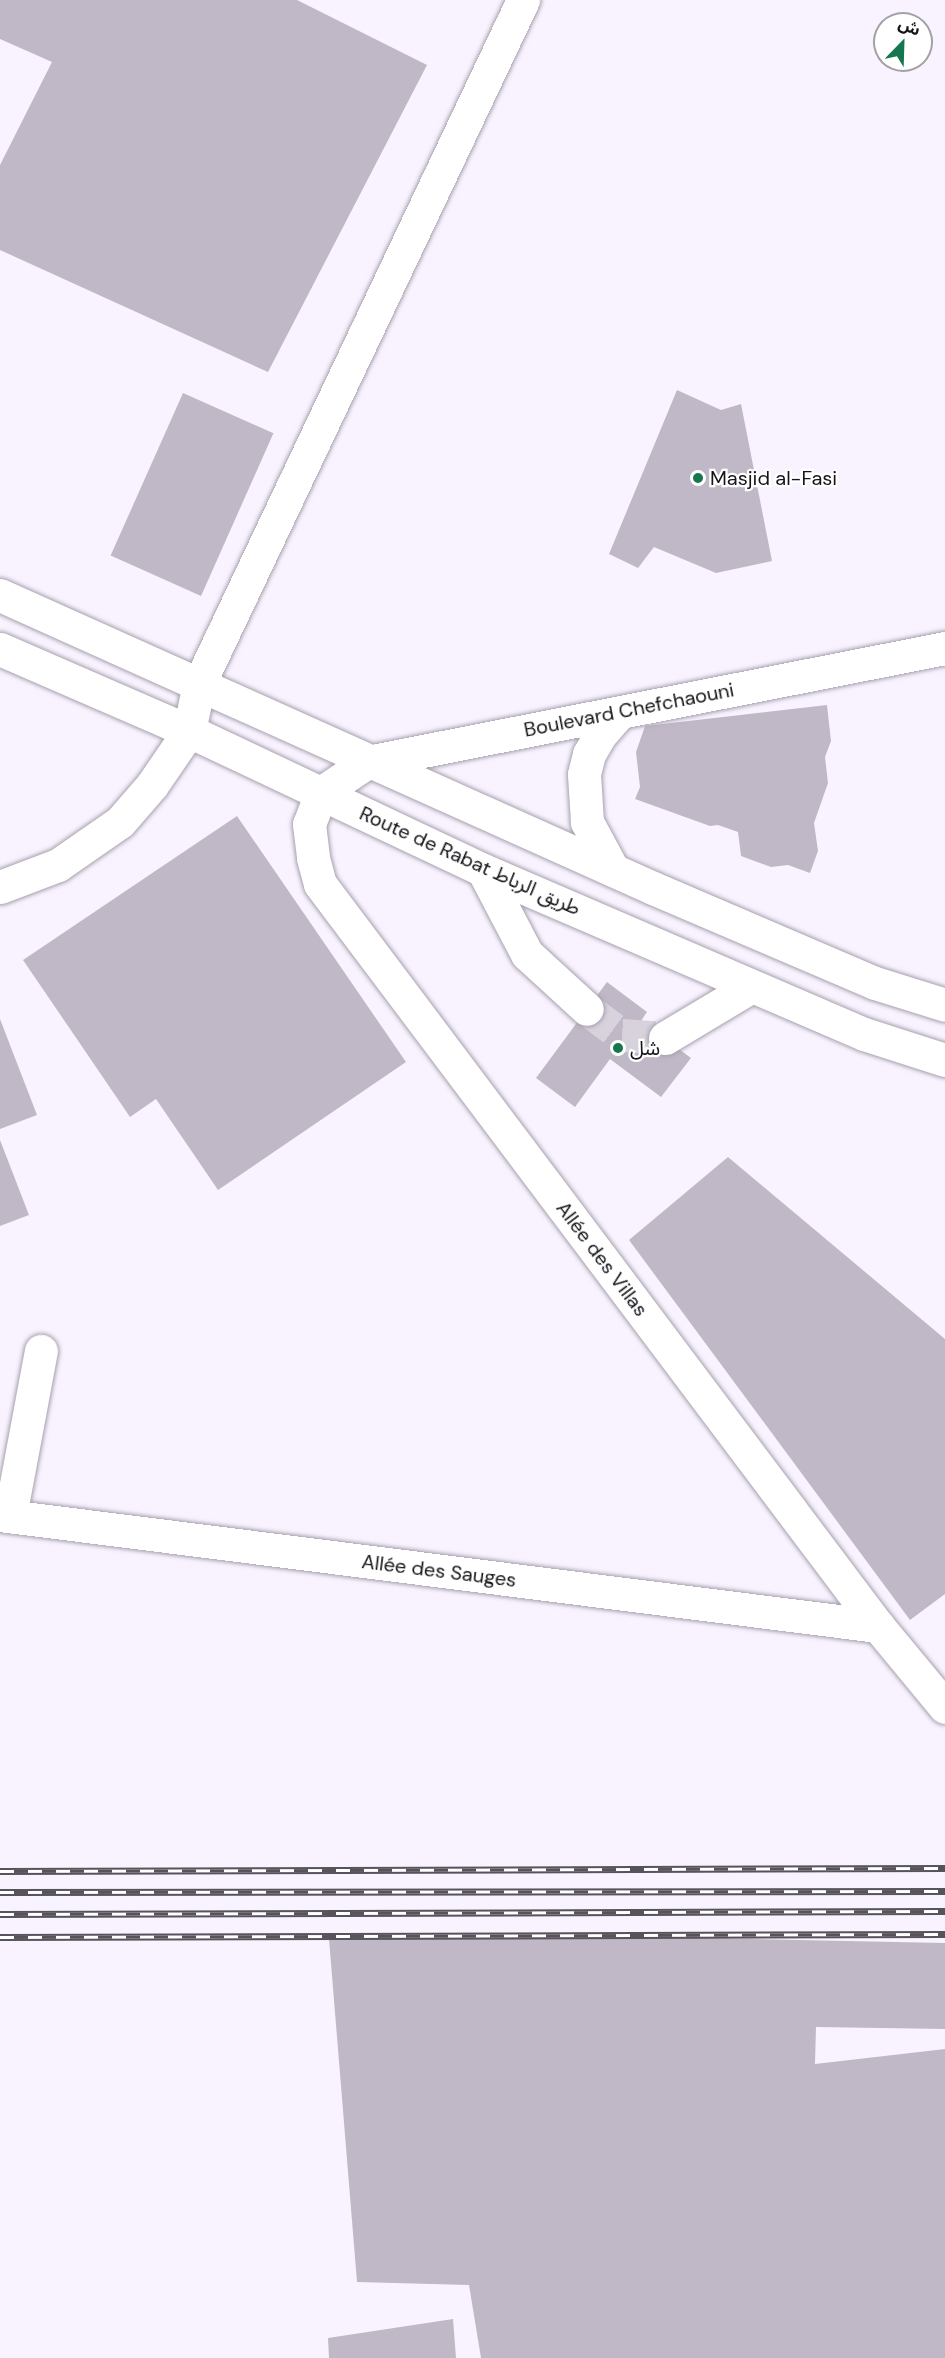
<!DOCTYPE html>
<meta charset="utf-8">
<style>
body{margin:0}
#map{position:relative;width:945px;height:2358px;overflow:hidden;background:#f9f3ff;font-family:"DM Sans","Noto Sans Arabic",sans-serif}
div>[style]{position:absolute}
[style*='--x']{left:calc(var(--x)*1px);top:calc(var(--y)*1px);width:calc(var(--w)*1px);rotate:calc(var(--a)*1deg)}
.building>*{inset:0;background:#c0b8c6;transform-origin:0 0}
.minor-tunnel>*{height:33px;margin-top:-16.5px;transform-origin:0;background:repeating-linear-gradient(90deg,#d7d2dc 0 33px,transparent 0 49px)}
.roads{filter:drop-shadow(0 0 2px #a7a0ae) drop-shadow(0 0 2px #a7a0ae)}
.minor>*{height:33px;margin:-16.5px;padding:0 16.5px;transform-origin:16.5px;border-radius:16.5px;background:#fff}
.major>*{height:33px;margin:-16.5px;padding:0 16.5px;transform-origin:16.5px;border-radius:16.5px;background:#fff}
.rail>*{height:7px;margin-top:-3.5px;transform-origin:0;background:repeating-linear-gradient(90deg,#fff 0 14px,#57535a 0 28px);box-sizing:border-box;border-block:2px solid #57535a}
.dots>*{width:16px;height:16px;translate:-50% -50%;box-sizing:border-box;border:3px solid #fff;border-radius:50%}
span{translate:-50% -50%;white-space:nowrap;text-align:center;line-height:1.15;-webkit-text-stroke:4.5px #fff;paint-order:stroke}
.poi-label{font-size:20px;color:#171419}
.left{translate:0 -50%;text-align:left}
.street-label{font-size:20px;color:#171419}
.north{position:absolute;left:873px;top:12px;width:60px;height:60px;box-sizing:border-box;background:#fff;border:2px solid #a2a1a3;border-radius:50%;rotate:23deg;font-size:16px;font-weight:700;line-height:24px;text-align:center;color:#171419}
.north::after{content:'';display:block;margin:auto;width:21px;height:27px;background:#16774e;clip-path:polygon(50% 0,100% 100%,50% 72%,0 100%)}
</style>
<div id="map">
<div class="building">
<i style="clip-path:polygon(0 0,297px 0,427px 65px,268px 372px,0 250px,0 165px,52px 62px,0 39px)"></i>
<i style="clip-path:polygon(677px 390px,721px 410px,741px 404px,772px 561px,716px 573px,654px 547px,638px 568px,609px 554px)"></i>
<i style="left:183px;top:393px;width:99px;height:178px;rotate:24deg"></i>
<i style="clip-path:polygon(827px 705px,831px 741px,825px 757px,828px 783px,814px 823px,818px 851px,810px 873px,788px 865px,771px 867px,741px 856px,738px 832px,718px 825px,710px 826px,635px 799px,640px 787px,636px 752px,645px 726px)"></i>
<i style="clip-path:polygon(237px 816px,406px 1062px,218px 1190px,156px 1099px,130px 1117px,23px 960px)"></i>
<i style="clip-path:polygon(607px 982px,647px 1012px,641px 1021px,691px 1058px,661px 1097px,610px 1059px,575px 1107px,536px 1078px)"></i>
<i style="clip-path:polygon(0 1019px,37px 1115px,0 1129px)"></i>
<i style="clip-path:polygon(0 1140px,29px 1215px,0 1226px)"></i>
<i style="clip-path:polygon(728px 1157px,945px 1339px,945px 1594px,910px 1620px,629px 1240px)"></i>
<i style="clip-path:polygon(599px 1936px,945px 1943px,945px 2029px,816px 2027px,815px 2064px,945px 2049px,945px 2358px,481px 2358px,469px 2285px,357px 2282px,329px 1939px)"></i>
<i style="clip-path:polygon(453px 2319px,456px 2358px,329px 2358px,328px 2338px)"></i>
</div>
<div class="minor-tunnel">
<i style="--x:587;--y:1009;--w:44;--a:36.6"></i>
<i style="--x:622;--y:1035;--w:43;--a:4"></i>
</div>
<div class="roads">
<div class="minor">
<i style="--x:945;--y:648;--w:589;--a:168.84"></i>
<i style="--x:367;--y:762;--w:55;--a:146"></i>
<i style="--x:321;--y:793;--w:33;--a:111"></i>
<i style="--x:309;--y:824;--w:34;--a:83"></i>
<i style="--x:313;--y:858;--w:27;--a:75"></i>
<i style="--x:320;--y:884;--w:928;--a:53.06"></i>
<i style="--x:878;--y:1626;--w:105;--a:50.4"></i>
<i style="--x:199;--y:684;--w:757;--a:-64.65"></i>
<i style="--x:483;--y:870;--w:95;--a:62.4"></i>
<i style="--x:527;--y:954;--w:81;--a:42.5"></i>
<i style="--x:665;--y:1038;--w:101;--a:-30.9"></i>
<i style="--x:0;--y:1515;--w:885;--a:7.21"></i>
<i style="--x:10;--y:1516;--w:168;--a:-79.4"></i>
</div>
<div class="major">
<i style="--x:0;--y:595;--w:716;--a:24.17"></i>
<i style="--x:653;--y:888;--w:241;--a:23.2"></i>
<i style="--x:875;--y:983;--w:73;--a:17.4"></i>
<i style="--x:0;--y:649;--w:206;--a:23.5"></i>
<i style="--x:189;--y:731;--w:325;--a:25.3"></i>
<i style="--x:483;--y:870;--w:415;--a:23.3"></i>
<i style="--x:864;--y:1034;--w:85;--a:17.8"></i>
<i style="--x:613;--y:870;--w:55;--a:-118.4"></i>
<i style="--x:587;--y:822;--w:48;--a:-93.6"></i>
<i style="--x:584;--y:774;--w:21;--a:-76"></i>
<i style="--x:589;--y:754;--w:22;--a:-60"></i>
<i style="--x:600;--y:735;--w:30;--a:-49"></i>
<i style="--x:0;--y:887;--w:62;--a:-20.8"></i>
<i style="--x:58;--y:865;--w:75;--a:-34.7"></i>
<i style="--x:120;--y:822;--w:49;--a:-49.1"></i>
<i style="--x:152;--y:785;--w:65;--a:-55.6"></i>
<i style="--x:189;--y:731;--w:48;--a:-78"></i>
</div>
</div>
<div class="rail">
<i style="--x:0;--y:1871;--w:945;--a:-0.18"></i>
<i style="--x:0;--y:1892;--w:945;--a:-0.06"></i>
<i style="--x:0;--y:1914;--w:945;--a:-0.18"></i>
<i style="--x:0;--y:1937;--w:945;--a:-0.18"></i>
</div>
<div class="dots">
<i style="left:698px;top:478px;background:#16774e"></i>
<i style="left:618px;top:1048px;background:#16774e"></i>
</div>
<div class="poi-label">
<span class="left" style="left:710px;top:478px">Masjid al-Fasi</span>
<span class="left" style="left:630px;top:1048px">شل</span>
</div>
<div class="street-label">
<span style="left:629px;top:710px;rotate:-11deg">Boulevard Chefchaouni</span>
<span style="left:470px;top:861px;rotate:24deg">Route de Rabat طريق الرباط</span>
<span style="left:602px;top:1259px;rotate:53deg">Allée des Villas</span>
<span style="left:439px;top:1571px;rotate:7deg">Allée des Sauges</span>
</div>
<div class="north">ش</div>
</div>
